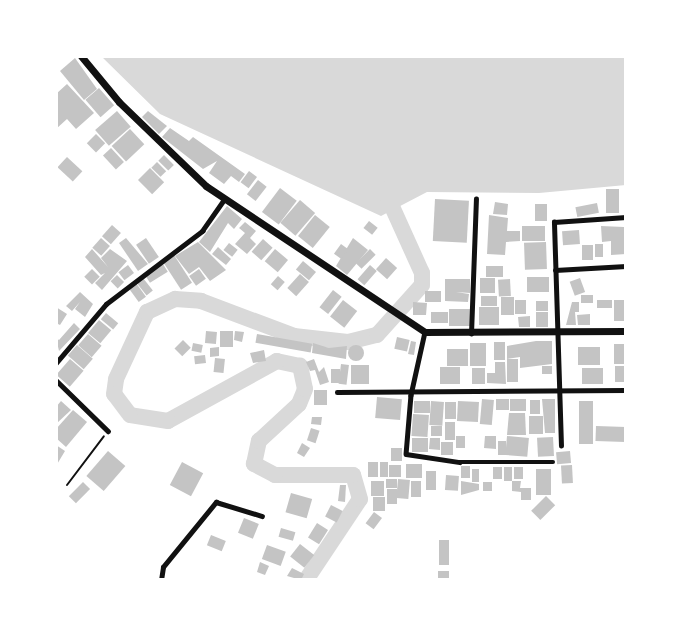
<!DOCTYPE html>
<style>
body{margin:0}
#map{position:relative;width:682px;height:636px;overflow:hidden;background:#fff;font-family:Manrope,sans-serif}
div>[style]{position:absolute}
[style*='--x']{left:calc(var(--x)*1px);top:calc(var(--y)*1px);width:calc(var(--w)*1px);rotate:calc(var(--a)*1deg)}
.water>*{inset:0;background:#d9d9d9}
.river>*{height:16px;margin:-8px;padding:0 8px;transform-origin:8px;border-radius:8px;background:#d9d9d9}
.building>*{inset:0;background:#c4c4c4;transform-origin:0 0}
.round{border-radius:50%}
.path>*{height:2px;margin:-1px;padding:0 1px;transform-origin:1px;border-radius:1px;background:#111}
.minor>*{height:4.5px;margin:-2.25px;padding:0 2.25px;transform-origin:2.25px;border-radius:2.25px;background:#111}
.secondary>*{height:7px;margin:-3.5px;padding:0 3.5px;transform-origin:3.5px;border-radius:3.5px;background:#111}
span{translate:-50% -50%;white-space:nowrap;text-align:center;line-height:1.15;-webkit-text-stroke:5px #fff;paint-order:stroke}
.frame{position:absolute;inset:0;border:58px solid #fff;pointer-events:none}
</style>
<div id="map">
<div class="water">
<i style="clip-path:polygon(101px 56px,626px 56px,626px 185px,539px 193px,427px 192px,381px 216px,160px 114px)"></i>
</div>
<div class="river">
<i style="--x:306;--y:580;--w:97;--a:-56.3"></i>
<i style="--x:360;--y:499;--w:25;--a:-106"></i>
<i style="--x:353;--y:475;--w:78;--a:180"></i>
<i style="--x:275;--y:475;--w:24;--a:-152"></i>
<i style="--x:254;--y:464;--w:24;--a:-78"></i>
<i style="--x:259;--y:441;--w:54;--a:-42.8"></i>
<i style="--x:299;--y:404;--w:16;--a:-68"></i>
<i style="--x:305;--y:389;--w:24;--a:-102"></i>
<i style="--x:300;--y:366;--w:24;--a:-168"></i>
<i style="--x:277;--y:361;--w:124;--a:151.2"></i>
<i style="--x:168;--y:421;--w:38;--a:-171"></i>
<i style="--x:130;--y:415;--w:26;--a:-127"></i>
<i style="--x:114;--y:394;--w:15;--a:-82"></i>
<i style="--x:116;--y:379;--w:74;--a:-65.2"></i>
<i style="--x:147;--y:312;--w:31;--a:-25"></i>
<i style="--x:175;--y:299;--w:26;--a:4"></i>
<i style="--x:201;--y:301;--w:99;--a:20.6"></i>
<i style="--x:294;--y:336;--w:54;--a:6.3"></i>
<i style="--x:348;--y:342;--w:30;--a:-14"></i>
<i style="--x:377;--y:335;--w:67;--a:-48"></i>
<i style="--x:422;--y:285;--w:12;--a:-90"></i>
<i style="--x:422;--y:273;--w:92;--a:-114.3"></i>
</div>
<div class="building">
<i style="clip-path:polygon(75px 58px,97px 89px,84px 100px,60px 71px)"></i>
<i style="clip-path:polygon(67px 84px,94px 113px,76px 129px,67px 119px,56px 129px,56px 94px)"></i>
<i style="left:99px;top:88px;width:23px;height:18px;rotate:49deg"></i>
<i style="left:117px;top:111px;width:21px;height:29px;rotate:49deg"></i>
<i style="clip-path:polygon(148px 111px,167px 126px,159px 134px,142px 117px)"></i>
<i style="clip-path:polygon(170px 128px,189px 141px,193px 137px,245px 174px,239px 182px,231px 176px,224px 184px,209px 173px,217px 161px,203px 169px,162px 137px)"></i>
<i style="left:130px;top:129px;width:21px;height:25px;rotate:47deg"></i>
<i style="left:96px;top:134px;width:13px;height:13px;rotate:45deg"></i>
<i style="left:111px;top:148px;width:19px;height:11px;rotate:47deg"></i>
<i style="left:164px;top:155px;width:14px;height:8px;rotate:45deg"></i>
<i style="left:67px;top:157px;width:21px;height:14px;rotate:43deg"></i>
<i style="left:157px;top:162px;width:13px;height:8px;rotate:45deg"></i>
<i style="left:150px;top:168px;width:20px;height:17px;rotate:45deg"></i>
<i style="left:249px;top:171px;width:10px;height:14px;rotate:37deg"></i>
<i style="left:258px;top:180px;width:11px;height:18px;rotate:38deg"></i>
<i style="left:280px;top:188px;width:21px;height:30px;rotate:37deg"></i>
<i style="left:606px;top:189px;width:13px;height:24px"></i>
<i style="left:435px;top:199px;width:34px;height:42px;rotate:3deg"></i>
<i style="left:300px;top:200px;width:20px;height:30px;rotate:41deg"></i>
<i style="clip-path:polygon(495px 202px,508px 204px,507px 215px,493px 214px)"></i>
<i style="left:597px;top:203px;width:10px;height:22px;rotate:79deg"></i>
<i style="left:535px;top:204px;width:12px;height:17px"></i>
<i style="clip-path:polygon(227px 206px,242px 219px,234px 229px,228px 223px,210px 252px,199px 242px)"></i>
<i style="left:315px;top:215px;width:19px;height:27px;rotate:39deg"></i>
<i style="clip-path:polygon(489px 215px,508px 218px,507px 231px,520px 231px,520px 241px,506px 242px,505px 255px,487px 254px)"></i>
<i style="left:369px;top:221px;width:11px;height:9px;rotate:38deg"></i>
<i style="clip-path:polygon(245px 222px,256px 231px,250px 238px,256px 244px,247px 254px,235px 244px,245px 233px,239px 228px)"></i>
<i style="left:112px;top:225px;width:12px;height:15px;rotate:42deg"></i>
<i style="left:522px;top:226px;width:23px;height:15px"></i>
<i style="clip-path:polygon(601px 226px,624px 227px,626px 254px,611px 255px,611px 241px,602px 242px)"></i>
<i style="left:579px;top:230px;width:14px;height:17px;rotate:86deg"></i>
<i style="left:101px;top:238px;width:12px;height:13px;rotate:42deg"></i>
<i style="clip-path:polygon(126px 238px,148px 264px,138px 271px,119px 243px)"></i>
<i style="left:146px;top:238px;width:23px;height:12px;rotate:56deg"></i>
<i style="clip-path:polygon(353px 238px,368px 250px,347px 275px,336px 266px)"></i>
<i style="left:263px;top:239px;width:13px;height:17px;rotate:42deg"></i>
<i style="clip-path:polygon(198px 242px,226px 270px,210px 281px,199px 267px,189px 274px,175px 256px)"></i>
<i style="left:546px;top:242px;width:27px;height:22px;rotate:88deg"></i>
<i style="left:229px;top:243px;width:11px;height:9px;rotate:38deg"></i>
<i style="left:341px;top:244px;width:9px;height:12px;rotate:36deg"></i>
<i style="left:595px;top:244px;width:8px;height:13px"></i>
<i style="left:582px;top:245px;width:11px;height:15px"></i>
<i style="clip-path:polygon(218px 247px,231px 259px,226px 265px,212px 254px)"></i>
<i style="clip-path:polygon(92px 249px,108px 267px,101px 258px,110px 249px,127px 261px,102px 290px,95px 283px,105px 273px,101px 275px,85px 257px)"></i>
<i style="left:275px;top:249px;width:17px;height:16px;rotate:40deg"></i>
<i style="left:370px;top:249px;width:8px;height:20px;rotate:45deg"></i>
<i style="left:174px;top:255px;width:33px;height:13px;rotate:57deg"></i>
<i style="left:386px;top:258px;width:15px;height:15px;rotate:42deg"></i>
<i style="left:303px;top:261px;width:17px;height:11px;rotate:40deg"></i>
<i style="left:163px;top:264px;width:9px;height:21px;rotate:58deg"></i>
<i style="left:128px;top:265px;width:10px;height:12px;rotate:53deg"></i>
<i style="left:370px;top:265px;width:9px;height:19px;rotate:41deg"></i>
<i style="left:503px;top:266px;width:11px;height:17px;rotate:90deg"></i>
<i style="left:92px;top:269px;width:11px;height:11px;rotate:45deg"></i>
<i style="left:199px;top:269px;width:12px;height:12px;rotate:55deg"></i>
<i style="left:300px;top:274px;width:12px;height:19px;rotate:42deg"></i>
<i style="left:117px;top:275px;width:10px;height:9px;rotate:45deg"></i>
<i style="left:278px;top:276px;width:9px;height:11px;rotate:41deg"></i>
<i style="left:527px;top:277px;width:22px;height:15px"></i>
<i style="left:143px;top:278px;width:16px;height:8px;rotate:52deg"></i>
<i style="left:495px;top:278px;width:15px;height:15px;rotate:90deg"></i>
<i style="left:580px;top:278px;width:15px;height:11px;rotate:70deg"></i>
<i style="clip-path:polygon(445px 279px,470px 279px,470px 293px,456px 292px,469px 294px,468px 302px,445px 301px)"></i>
<i style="left:510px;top:279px;width:17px;height:12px;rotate:87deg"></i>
<i style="left:136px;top:283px;width:17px;height:9px;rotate:54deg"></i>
<i style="left:333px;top:290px;width:11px;height:22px;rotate:38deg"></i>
<i style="left:425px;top:291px;width:16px;height:11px"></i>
<i style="clip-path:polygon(80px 292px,93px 304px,85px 317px,75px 309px,80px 302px,72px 311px,66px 306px)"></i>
<i style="left:593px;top:295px;width:8px;height:12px;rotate:90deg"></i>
<i style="left:497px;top:296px;width:10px;height:16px;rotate:90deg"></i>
<i style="left:501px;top:297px;width:13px;height:18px"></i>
<i style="left:343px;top:300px;width:18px;height:21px;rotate:38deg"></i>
<i style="left:515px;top:300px;width:11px;height:14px"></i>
<i style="left:612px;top:300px;width:8px;height:15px;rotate:90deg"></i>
<i style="left:614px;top:300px;width:12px;height:21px"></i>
<i style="left:536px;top:301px;width:12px;height:10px"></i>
<i style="clip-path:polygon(413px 302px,427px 303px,426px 315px,413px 315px)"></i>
<i style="clip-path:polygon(572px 302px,579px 302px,579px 312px,575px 312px,576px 325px,566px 325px)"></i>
<i style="clip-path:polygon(56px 307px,67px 314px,60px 325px,56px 323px)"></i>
<i style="left:479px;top:307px;width:20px;height:18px"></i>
<i style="left:449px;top:309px;width:21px;height:17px"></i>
<i style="left:431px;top:312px;width:17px;height:11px"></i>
<i style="left:536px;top:312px;width:12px;height:15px"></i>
<i style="left:106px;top:313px;width:16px;height:8px;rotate:40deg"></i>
<i style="clip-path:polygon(590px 314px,590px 325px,578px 325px,577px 315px)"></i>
<i style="clip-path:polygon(530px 316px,530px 327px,519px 327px,518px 317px)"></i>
<i style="left:99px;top:320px;width:16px;height:17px;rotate:40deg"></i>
<i style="clip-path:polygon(74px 323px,80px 329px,59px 351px,56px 338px,59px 340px)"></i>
<i style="left:206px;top:331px;width:11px;height:12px;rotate:5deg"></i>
<i style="left:220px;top:331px;width:13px;height:16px"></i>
<i style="clip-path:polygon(235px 331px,244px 332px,242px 342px,234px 340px)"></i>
<i style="left:88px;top:334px;width:18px;height:15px;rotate:41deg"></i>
<i style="left:257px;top:334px;width:56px;height:9px;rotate:10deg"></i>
<i style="left:397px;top:337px;width:13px;height:12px;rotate:13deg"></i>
<i style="left:183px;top:340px;width:11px;height:12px;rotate:45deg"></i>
<i style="clip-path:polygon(411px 341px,416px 342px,414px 355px,408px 354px)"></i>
<i style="clip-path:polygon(536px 341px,552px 341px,552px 364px,520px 368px,520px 357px,507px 359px,507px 346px)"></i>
<i style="left:494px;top:342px;width:11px;height:18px"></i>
<i style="left:193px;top:343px;width:10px;height:8px;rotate:11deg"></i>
<i style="clip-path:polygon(313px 343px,329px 348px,347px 346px,346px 359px,312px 353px)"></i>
<i style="left:470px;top:343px;width:16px;height:23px"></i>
<i style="left:614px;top:344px;width:12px;height:20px"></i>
<i class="round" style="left:348px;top:345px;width:16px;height:16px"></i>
<i style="left:77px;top:345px;width:21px;height:14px;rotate:41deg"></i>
<i style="clip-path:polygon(219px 347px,219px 356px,210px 357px,210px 348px)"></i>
<i style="left:578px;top:347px;width:22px;height:18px"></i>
<i style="left:447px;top:349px;width:21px;height:17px"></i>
<i style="clip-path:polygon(264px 350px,266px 361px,253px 363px,250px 353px)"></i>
<i style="left:205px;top:355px;width:8px;height:11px;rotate:83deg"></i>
<i style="left:215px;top:358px;width:10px;height:14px;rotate:6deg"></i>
<i style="left:70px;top:359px;width:18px;height:21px;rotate:41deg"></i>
<i style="clip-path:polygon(314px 359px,319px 372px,324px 367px,329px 382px,320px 385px,315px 370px,310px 371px,306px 362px)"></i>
<i style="left:518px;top:359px;width:23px;height:11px;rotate:90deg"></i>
<i style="clip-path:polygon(495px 362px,505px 362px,506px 384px,487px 383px,487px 373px,495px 373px)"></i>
<i style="left:341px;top:364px;width:8px;height:20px;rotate:7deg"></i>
<i style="left:351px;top:365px;width:18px;height:19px"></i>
<i style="left:542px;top:366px;width:10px;height:8px"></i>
<i style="left:615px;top:366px;width:11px;height:16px"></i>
<i style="left:440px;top:367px;width:20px;height:17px"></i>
<i style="left:472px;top:368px;width:13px;height:16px"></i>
<i style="left:582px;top:368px;width:21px;height:16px"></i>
<i style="left:331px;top:369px;width:9px;height:14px"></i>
<i style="left:314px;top:390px;width:13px;height:15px"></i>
<i style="left:377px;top:397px;width:25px;height:21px;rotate:5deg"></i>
<i style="left:482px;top:399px;width:12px;height:25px;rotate:5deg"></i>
<i style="left:496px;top:399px;width:13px;height:11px"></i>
<i style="left:510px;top:399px;width:16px;height:12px"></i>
<i style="clip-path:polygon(542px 399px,555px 399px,555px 433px,545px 433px)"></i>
<i style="left:540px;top:400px;width:14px;height:10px;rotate:90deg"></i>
<i style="clip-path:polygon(61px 401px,71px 410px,56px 424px,56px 407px)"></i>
<i style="left:414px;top:401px;width:16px;height:12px"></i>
<i style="left:431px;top:401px;width:13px;height:24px;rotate:4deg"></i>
<i style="left:458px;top:401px;width:21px;height:20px;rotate:3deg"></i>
<i style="left:579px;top:401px;width:14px;height:43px"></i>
<i style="left:445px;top:402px;width:11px;height:17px"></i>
<i style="clip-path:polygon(73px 410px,87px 422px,66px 447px,56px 438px,56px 429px)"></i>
<i style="clip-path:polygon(509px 413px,525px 413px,526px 435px,507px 435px)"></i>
<i style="left:413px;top:414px;width:16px;height:22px;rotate:4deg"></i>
<i style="left:529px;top:416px;width:14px;height:18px"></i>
<i style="clip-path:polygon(312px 417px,322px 417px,321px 425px,311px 424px)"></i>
<i style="left:445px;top:422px;width:10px;height:18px"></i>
<i style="left:431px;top:426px;width:11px;height:10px"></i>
<i style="left:596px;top:426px;width:30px;height:15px;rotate:2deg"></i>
<i style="left:311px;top:428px;width:9px;height:13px;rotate:18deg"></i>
<i style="left:456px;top:436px;width:9px;height:12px"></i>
<i style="clip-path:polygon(485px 436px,496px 436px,496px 449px,484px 448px)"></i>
<i style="left:507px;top:436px;width:22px;height:19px;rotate:5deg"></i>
<i style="left:553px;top:437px;width:19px;height:16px;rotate:87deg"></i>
<i style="left:412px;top:438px;width:16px;height:14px"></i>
<i style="clip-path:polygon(430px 438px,440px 438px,440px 450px,429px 449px)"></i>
<i style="left:498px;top:441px;width:8px;height:14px"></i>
<i style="left:441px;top:442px;width:12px;height:13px"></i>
<i style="clip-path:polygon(302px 443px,310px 448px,304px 457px,297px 453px)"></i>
<i style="clip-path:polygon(56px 445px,65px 451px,56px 466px)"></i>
<i style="left:391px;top:448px;width:11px;height:13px"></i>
<i style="left:108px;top:451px;width:23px;height:33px;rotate:41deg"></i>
<i style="left:570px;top:451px;width:12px;height:14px;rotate:85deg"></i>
<i style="left:182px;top:462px;width:24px;height:26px;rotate:28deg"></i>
<i style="left:368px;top:462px;width:10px;height:15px"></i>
<i style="left:380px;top:462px;width:8px;height:15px"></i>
<i style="left:406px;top:464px;width:16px;height:14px"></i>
<i style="left:389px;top:465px;width:12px;height:12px"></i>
<i style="left:572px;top:465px;width:18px;height:11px;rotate:87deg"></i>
<i style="left:461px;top:466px;width:9px;height:12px"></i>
<i style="left:493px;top:467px;width:9px;height:12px"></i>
<i style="left:504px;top:467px;width:8px;height:14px"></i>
<i style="left:514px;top:467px;width:9px;height:12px"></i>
<i style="left:472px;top:469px;width:7px;height:13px"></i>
<i style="left:536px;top:469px;width:15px;height:26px"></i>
<i style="left:426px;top:471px;width:10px;height:19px"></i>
<i style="left:446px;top:475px;width:13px;height:15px;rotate:4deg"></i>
<i style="left:386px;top:479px;width:11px;height:9px"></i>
<i style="left:398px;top:479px;width:12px;height:19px;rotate:5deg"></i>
<i style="left:371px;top:481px;width:13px;height:15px"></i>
<i style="left:411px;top:481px;width:10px;height:16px"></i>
<i style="clip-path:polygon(461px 481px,479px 484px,479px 490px,461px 495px)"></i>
<i style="clip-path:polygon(512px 481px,521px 481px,520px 488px,531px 488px,531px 500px,521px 500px,521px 492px,512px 491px)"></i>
<i style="left:83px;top:482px;width:10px;height:20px;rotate:45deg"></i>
<i style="left:483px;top:482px;width:9px;height:9px"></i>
<i style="clip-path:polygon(340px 485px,346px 485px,345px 502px,338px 501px)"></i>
<i style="left:387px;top:489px;width:10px;height:15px"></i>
<i style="left:291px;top:493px;width:22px;height:20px;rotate:16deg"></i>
<i style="left:546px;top:496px;width:13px;height:21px;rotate:45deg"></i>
<i style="left:373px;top:497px;width:12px;height:14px"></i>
<i style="left:331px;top:505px;width:13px;height:13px;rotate:27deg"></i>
<i style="left:374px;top:512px;width:10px;height:14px;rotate:37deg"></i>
<i style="left:244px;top:518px;width:16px;height:16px;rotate:22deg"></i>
<i style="left:317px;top:523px;width:13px;height:17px;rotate:32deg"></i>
<i style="left:281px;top:528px;width:15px;height:9px;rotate:16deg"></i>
<i style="left:211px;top:535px;width:16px;height:11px;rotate:22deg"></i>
<i style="left:439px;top:540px;width:10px;height:25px"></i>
<i style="left:300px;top:544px;width:18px;height:16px;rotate:38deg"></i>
<i style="left:267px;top:545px;width:20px;height:15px;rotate:20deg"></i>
<i style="clip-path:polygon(260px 562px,269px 566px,265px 575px,257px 572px)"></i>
<i style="clip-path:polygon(292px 568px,304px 574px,301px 580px,287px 576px)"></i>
<i style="left:438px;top:571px;width:11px;height:9px"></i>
</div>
<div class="path">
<i style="--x:67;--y:485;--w:61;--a:-52.9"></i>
</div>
<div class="minor">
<i style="--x:555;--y:270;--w:71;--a:-3.2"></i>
<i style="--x:425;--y:332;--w:65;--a:102.5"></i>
<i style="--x:411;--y:395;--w:59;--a:94.8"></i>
<i style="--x:406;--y:454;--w:54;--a:8.6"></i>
<i style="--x:459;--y:462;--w:94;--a:0"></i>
<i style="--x:471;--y:334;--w:135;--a:-87.9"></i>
<i style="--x:56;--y:363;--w:77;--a:-49.7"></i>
<i style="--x:106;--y:304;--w:121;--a:-37.2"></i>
<i style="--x:202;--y:231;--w:39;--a:-55"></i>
<i style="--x:56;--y:380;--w:73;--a:44.4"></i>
<i style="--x:337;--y:392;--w:289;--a:-0.4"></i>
<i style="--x:561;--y:446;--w:224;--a:-91.8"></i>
<i style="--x:554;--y:222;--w:72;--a:-4"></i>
<i style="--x:161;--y:580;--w:13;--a:-81"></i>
<i style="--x:163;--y:567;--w:84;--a:-50.8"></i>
<i style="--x:216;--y:502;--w:48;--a:16.9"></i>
</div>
<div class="secondary">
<i style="--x:81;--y:56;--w:60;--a:50.4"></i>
<i style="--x:119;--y:102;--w:121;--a:44"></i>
<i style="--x:206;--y:186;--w:263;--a:33.7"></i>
<i style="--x:425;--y:332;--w:201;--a:-0.3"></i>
</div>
<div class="frame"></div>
</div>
